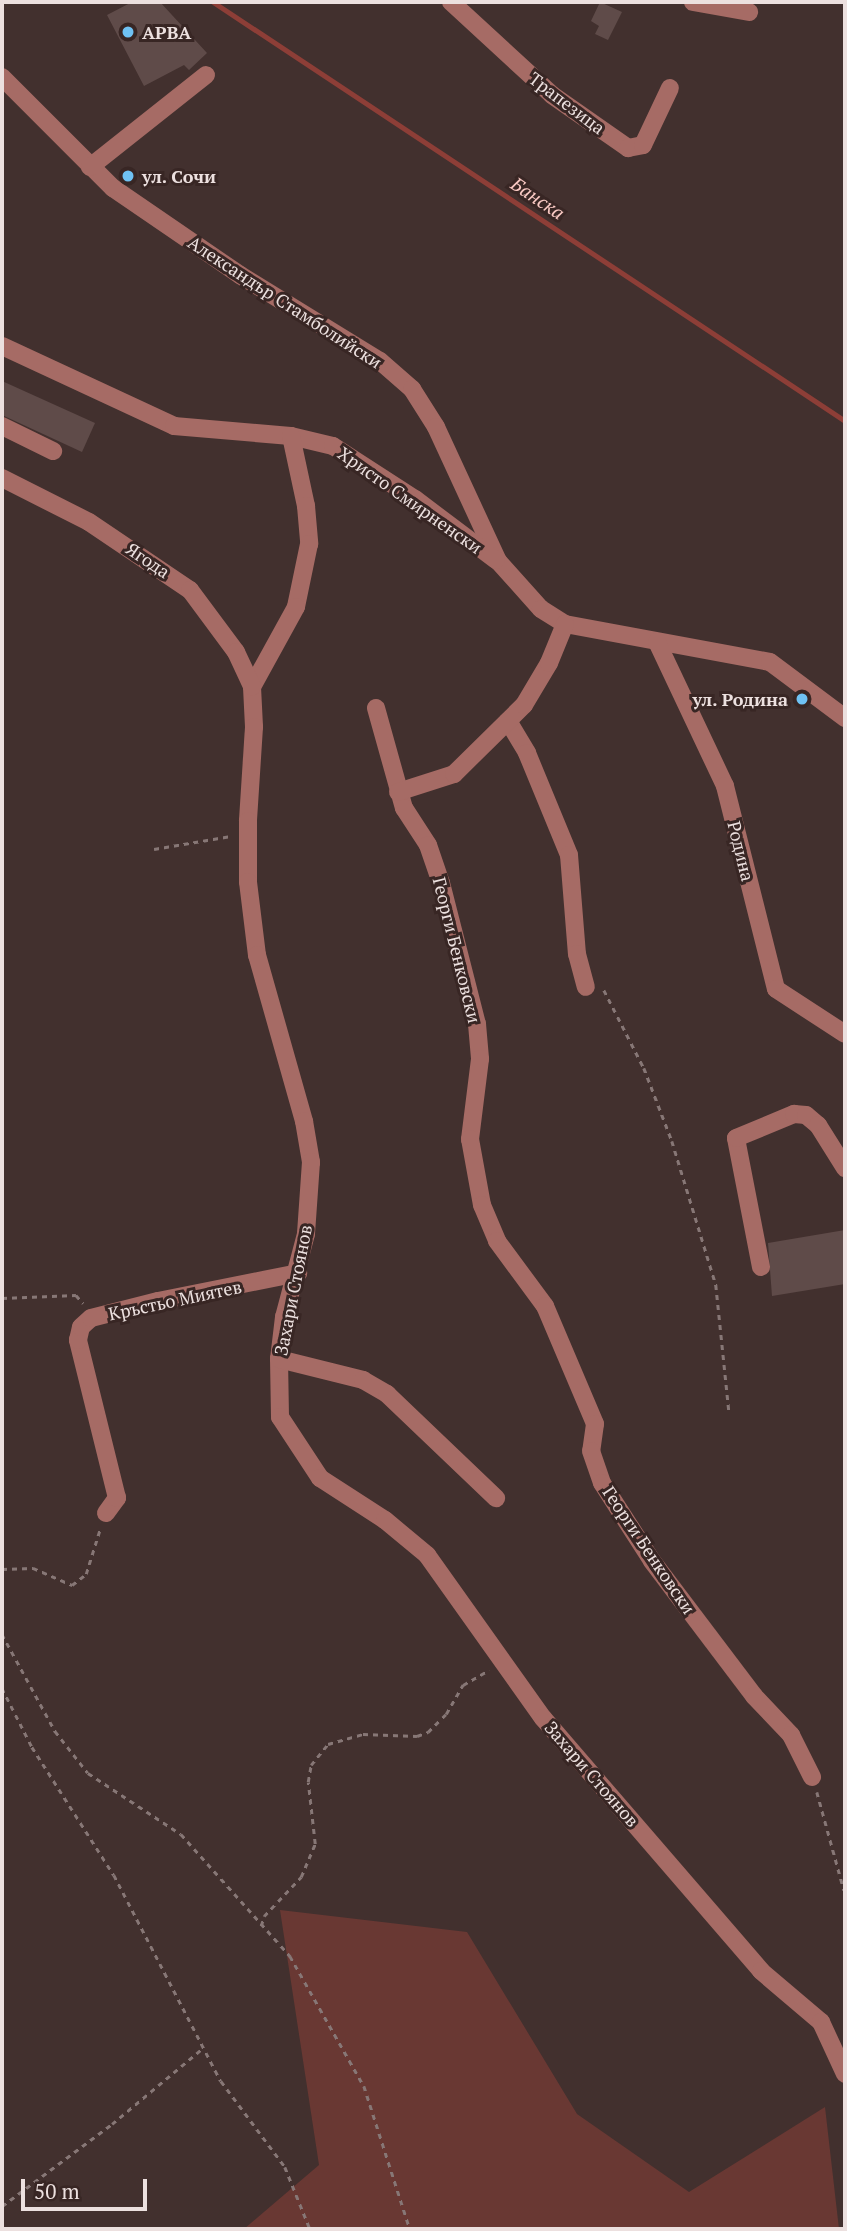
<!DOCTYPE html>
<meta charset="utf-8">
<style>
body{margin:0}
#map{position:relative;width:847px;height:2231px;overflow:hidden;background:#42302e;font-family:"PT Serif",serif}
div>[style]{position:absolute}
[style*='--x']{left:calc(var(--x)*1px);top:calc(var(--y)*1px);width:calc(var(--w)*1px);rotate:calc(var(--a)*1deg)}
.green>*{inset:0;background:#693833}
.stream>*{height:5px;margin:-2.5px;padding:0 2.5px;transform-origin:2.5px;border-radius:2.5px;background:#8d3e37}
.building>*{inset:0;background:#5f4b49}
.path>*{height:2.5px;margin-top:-1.25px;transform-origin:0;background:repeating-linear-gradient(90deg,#877776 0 5px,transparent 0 10px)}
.minor>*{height:18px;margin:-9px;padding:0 9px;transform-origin:9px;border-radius:9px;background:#a66b65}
.dots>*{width:19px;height:19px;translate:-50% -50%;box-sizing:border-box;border:4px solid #382624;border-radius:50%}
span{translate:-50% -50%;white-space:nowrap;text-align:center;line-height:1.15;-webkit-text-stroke:6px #382624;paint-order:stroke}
.poi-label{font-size:18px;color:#ece0df;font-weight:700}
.left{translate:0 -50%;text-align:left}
.right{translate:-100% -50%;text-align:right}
.street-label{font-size:18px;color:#ece0df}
.water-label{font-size:19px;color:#f9c9c3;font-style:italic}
.frame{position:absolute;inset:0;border:4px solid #ece0df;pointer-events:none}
.scale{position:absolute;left:21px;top:2179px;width:126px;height:32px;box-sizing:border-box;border:4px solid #ece0df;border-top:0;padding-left:9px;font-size:21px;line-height:24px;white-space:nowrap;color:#ece0df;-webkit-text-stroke:5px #382624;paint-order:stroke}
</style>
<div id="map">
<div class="green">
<i style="clip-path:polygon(280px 1910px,467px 1932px,577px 2114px,689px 2192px,825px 2107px,839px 2229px,244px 2229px,319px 2165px)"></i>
</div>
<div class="stream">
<i style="--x:213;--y:2;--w:758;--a:33.54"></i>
</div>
<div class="building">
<i style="clip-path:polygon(132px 2px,160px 2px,207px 53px,189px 70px,184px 65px,144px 86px,107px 15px)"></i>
<i style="clip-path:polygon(600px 2px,622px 12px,608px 40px,595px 34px,599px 26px,591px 21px)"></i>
<i style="clip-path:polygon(2px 381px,95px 423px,82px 452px,2px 415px)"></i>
<i style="clip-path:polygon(845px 1230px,845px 1284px,772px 1296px,768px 1243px)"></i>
</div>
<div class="path">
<i style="--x:154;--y:849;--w:78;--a:-9.6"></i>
<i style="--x:604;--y:990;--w:88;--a:62.9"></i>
<i style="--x:644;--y:1068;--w:78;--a:69"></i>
<i style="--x:672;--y:1141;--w:151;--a:73"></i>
<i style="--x:716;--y:1285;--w:127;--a:84.1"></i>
<i style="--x:2;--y:1298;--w:74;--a:-2.3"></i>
<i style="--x:76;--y:1295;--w:11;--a:49"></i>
<i style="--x:2;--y:1569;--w:31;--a:-2"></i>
<i style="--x:33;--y:1568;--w:43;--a:23.6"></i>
<i style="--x:72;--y:1585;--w:18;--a:-38"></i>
<i style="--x:86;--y:1574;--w:47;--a:-72.7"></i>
<i style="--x:2;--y:1634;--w:111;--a:61.3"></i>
<i style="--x:55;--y:1731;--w:53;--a:51.8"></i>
<i style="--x:88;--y:1773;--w:111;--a:33.3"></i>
<i style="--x:181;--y:1834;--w:164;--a:48.2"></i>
<i style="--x:290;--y:1956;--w:150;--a:60.4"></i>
<i style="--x:364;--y:2086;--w:150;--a:72.2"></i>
<i style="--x:2;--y:1688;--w:66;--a:63"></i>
<i style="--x:32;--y:1747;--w:152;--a:57.4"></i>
<i style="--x:114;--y:1875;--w:232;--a:62.6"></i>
<i style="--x:221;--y:2081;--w:107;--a:53.3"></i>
<i style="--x:285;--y:2167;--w:67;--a:68"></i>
<i style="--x:817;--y:1792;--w:102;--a:74.6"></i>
<i style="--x:261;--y:1926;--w:10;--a:-73"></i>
<i style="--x:264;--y:1916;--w:54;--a:-46.5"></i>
<i style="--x:301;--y:1877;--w:36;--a:-67"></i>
<i style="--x:315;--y:1844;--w:62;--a:-96.4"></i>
<i style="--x:308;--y:1782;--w:17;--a:-80"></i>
<i style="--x:311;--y:1765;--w:27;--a:-51"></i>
<i style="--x:328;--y:1744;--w:36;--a:-16"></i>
<i style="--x:363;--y:1734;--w:54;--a:2.1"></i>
<i style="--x:417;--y:1736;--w:12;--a:-20"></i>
<i style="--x:428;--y:1732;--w:25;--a:-45"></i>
<i style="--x:446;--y:1714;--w:34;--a:-60"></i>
<i style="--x:463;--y:1685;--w:30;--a:-30"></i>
<i style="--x:2;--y:2206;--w:137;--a:-36.7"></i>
<i style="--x:112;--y:2124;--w:119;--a:-39.9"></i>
</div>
<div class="minor">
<i style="--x:451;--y:2;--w:137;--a:42.6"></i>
<i style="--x:552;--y:95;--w:93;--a:34.9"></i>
<i style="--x:628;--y:148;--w:15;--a:-11"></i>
<i style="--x:643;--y:145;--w:63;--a:-64.7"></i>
<i style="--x:693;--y:2;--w:57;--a:10.1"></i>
<i style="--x:2;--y:77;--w:157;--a:45"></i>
<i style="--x:113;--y:188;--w:154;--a:34.4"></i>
<i style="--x:240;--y:275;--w:164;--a:31.6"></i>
<i style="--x:380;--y:361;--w:43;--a:41.2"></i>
<i style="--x:412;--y:389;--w:45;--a:57.7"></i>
<i style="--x:436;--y:427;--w:148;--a:65.2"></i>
<i style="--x:498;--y:561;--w:64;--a:48.1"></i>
<i style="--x:541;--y:609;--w:28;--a:32"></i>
<i style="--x:565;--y:624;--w:208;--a:10.5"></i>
<i style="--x:770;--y:662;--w:94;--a:36.7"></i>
<i style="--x:90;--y:167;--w:148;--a:-38.4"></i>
<i style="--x:2;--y:346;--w:190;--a:24.9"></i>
<i style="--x:174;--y:426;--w:117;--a:4.9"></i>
<i style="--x:291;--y:436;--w:43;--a:13.4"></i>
<i style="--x:333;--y:446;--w:98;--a:32.9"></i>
<i style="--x:415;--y:499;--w:101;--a:37"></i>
<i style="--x:2;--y:426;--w:57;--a:26.1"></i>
<i style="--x:291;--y:436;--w:72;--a:77.9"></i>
<i style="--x:306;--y:506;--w:38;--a:85"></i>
<i style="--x:309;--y:544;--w:64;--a:101.7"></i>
<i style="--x:296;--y:607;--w:91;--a:118.8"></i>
<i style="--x:252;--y:687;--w:40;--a:87.1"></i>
<i style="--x:254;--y:727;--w:94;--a:93.7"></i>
<i style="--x:248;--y:821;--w:61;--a:90"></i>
<i style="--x:248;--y:882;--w:74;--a:83"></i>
<i style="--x:257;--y:955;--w:173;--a:74.2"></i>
<i style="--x:304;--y:1121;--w:42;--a:80.3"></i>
<i style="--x:311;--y:1162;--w:72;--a:94"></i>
<i style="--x:306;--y:1234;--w:86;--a:104.8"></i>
<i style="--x:284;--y:1317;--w:42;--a:96.8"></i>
<i style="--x:279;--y:1359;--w:58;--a:89"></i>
<i style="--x:280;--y:1417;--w:73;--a:56.7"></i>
<i style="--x:320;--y:1478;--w:77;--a:32.9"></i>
<i style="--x:385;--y:1520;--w:55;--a:39.8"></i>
<i style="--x:427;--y:1555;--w:200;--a:54.6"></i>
<i style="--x:543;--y:1718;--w:334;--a:49.2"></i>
<i style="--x:761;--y:1971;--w:79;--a:40.4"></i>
<i style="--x:821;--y:2022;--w:57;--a:65.2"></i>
<i style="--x:2;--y:478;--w:97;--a:26.8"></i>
<i style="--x:89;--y:522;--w:122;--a:34"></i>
<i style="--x:190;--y:590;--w:77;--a:53.4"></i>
<i style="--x:236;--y:652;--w:38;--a:65"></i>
<i style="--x:657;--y:642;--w:159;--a:64.7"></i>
<i style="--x:725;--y:786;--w:209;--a:75.9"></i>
<i style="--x:776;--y:989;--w:82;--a:33.1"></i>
<i style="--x:376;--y:708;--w:104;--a:74.4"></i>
<i style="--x:404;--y:808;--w:44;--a:57"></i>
<i style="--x:428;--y:845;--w:40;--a:71.1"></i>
<i style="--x:441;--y:883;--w:146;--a:75.7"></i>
<i style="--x:477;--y:1024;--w:35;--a:85"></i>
<i style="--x:480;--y:1059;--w:81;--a:97.1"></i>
<i style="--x:470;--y:1139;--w:67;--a:79.7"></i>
<i style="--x:482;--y:1205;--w:39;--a:67"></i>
<i style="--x:497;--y:1241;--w:81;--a:53.6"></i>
<i style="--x:545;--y:1306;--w:128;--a:67"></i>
<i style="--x:595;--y:1424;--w:27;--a:98"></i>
<i style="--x:591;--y:1451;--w:34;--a:71"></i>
<i style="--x:602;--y:1483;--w:93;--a:57.3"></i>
<i style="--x:652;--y:1561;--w:169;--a:52.9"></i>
<i style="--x:754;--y:1696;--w:54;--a:46.5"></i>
<i style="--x:791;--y:1735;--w:47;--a:63.4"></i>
<i style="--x:508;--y:721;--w:37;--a:59"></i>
<i style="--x:527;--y:753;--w:110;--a:67.6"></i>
<i style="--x:569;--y:855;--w:99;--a:85.4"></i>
<i style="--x:577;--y:954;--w:34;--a:75"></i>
<i style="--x:398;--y:792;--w:59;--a:-17.8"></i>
<i style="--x:454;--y:774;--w:98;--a:-44.6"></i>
<i style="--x:524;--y:705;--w:49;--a:-59.2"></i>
<i style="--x:549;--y:663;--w:42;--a:-67.7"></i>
<i style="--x:761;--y:1267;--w:131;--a:-101"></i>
<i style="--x:736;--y:1138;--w:63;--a:-22.5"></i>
<i style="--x:794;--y:1114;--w:12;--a:5"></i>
<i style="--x:806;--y:1115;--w:16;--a:40"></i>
<i style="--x:818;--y:1125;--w:51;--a:57.9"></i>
<i style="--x:279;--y:1359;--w:87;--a:14"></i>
<i style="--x:363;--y:1380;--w:28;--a:30"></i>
<i style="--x:387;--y:1394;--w:151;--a:43.7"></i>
<i style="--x:106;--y:1513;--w:19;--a:-54"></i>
<i style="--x:117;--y:1498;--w:163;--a:-103.9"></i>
<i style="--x:78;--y:1340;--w:13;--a:-77"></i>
<i style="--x:81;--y:1327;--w:13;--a:-42"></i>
<i style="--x:91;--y:1318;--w:69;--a:-14.2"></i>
<i style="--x:158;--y:1301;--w:143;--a:-11.3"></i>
</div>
<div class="dots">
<i style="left:128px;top:32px;background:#6fc2f4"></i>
<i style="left:128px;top:176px;background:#6fc2f4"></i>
<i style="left:802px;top:699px;background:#6fc2f4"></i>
</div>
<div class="poi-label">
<span class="left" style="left:142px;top:32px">АРВА</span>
<span class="left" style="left:142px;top:176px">ул. Сочи</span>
<span class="right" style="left:788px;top:699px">ул. Родина</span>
</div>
<div class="street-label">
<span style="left:567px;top:103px;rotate:37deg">Трапезица</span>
<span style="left:285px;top:302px;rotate:33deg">Александър Стамболийски</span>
<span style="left:410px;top:500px;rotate:35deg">Христо Смирненски</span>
<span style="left:148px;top:560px;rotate:34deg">Ягода</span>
<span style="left:741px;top:851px;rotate:76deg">Родина</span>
<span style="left:457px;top:950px;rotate:76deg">Георги Бенковски</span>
<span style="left:293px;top:1290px;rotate:-79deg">Захари Стоянов</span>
<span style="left:175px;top:1300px;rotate:-12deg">Кръстьо Миятев</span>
<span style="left:649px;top:1550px;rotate:56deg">Георги Бенковски</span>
<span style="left:592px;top:1774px;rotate:49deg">Захари Стоянов</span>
</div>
<div class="water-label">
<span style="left:538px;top:198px;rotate:34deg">Банска</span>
</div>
<div class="frame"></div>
<div class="scale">50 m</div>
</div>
